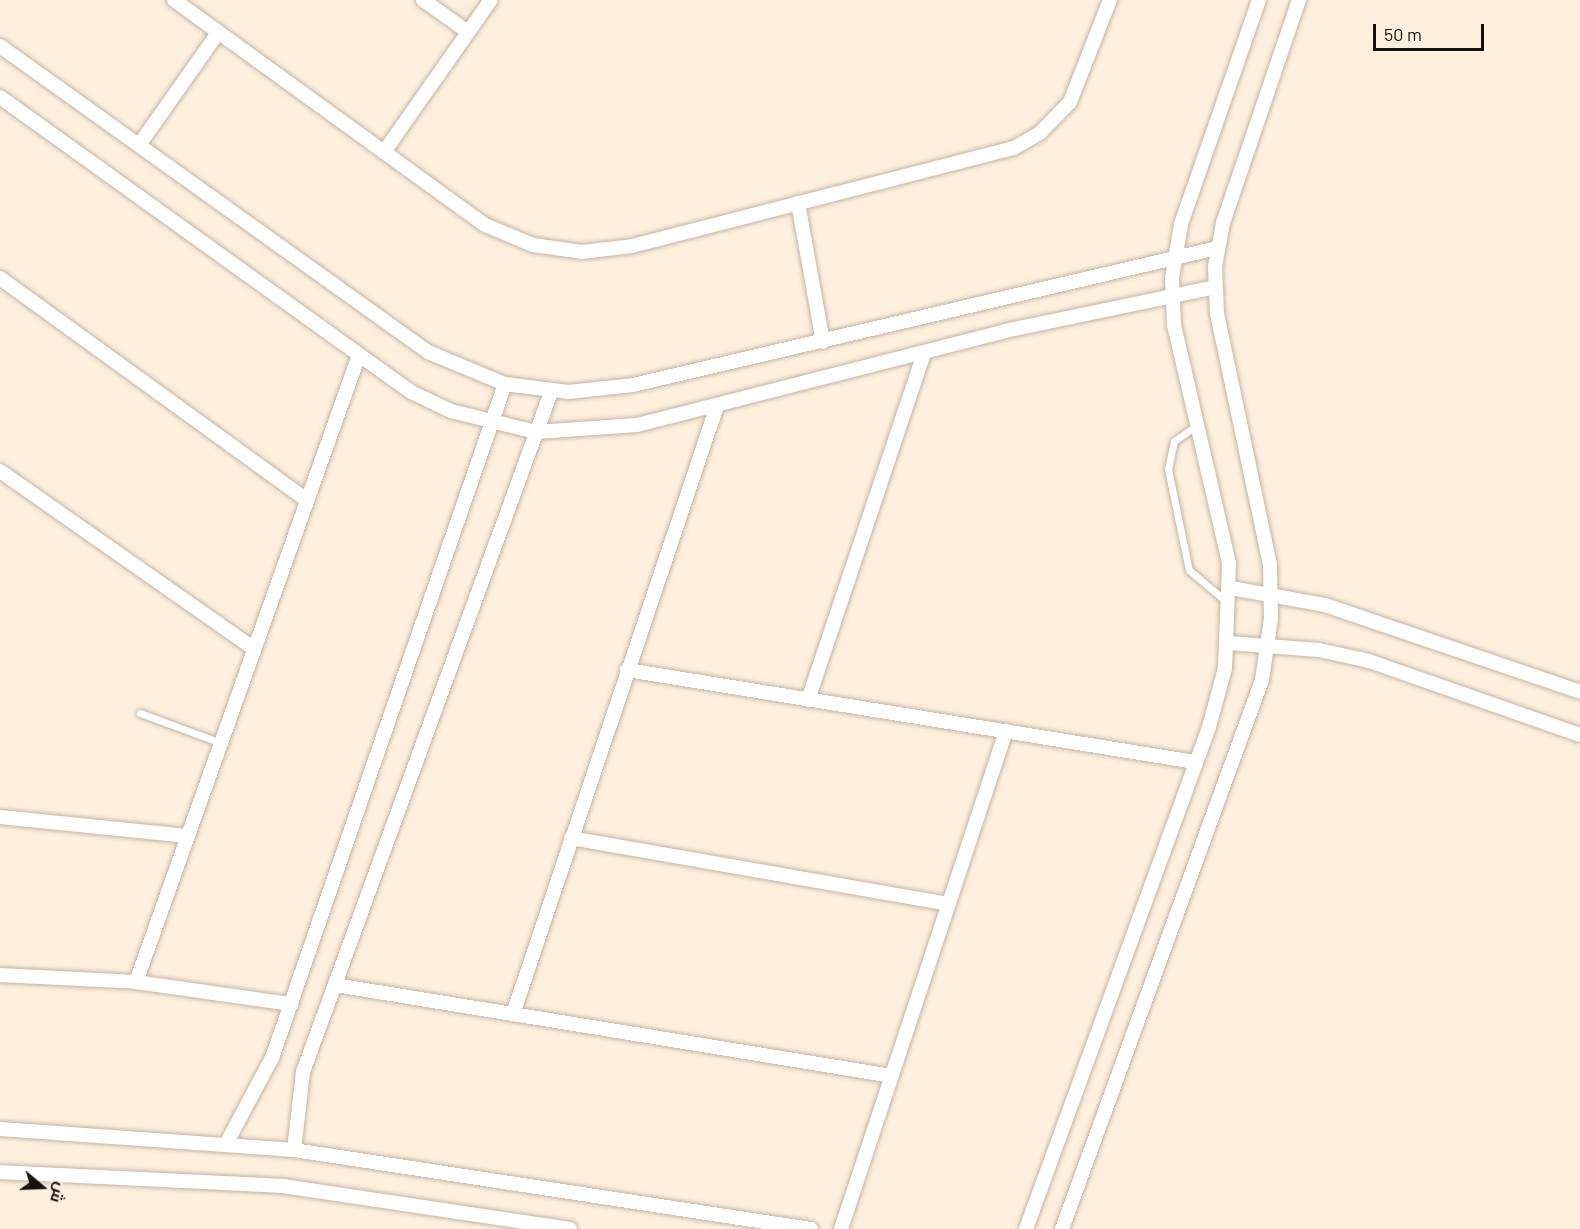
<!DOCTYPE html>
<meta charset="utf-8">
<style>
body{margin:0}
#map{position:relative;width:1580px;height:1229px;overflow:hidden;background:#feefde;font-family:Barlow,Cairo,sans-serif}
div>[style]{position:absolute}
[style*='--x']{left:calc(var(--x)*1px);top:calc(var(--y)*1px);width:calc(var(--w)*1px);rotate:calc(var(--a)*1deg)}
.roads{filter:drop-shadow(0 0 2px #c3b4a4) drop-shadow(0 0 2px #c3b4a4)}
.service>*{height:7px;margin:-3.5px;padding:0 3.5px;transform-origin:3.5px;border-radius:3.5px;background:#fff}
.minor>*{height:14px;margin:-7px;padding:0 7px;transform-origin:7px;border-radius:7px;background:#fff}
span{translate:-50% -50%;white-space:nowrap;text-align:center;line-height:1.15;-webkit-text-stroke:6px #feefde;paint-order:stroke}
.north{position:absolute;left:12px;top:1157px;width:60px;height:60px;-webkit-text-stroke:4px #feefde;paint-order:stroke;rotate:109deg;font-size:16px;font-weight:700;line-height:24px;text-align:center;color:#16110b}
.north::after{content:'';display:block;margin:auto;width:21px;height:27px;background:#16110b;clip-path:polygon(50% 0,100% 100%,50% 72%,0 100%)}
.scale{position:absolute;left:1373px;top:24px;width:111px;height:27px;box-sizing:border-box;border:3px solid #16110b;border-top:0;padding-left:8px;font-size:18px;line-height:21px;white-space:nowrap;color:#16110b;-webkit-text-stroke:4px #feefde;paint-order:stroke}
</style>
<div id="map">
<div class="roads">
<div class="service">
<i style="--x:1197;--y:425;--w:28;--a:145"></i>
<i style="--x:1174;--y:441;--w:29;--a:102"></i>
<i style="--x:1168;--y:469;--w:103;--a:78.3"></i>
<i style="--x:1189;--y:570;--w:51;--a:40.2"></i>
<i style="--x:140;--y:713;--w:86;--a:20.3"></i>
</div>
<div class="minor">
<i style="--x:174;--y:0;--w:384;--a:35.9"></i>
<i style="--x:485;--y:225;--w:52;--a:22.6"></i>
<i style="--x:533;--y:245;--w:49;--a:8.1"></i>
<i style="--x:582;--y:252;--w:50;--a:-6.8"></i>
<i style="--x:632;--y:246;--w:394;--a:-14.4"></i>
<i style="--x:1014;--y:148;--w:30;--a:-30"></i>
<i style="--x:1040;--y:133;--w:43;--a:-45.9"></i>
<i style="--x:1070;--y:102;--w:110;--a:-68.6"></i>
<i style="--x:423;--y:0;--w:55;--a:35.4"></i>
<i style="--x:0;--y:46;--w:526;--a:35.56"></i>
<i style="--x:428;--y:352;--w:83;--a:22.6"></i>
<i style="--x:505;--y:384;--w:64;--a:7.2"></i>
<i style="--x:568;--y:392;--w:65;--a:-6.1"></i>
<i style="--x:633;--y:385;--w:600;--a:-13.2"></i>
<i style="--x:0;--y:97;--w:506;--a:35.67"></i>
<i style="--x:411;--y:392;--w:44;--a:25.4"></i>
<i style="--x:451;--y:411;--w:88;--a:13.9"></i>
<i style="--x:536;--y:432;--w:101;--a:-4"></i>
<i style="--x:637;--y:425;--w:380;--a:-14.3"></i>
<i style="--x:1005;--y:331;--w:215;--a:-11.8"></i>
<i style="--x:139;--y:145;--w:137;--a:-54.8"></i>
<i style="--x:384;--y:152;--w:186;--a:-54.9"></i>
<i style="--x:798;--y:203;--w:141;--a:79.8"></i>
<i style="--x:0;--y:278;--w:379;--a:35.9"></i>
<i style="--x:0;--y:471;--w:310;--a:35"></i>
<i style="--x:1231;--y:588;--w:96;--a:10.3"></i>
<i style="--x:1325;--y:605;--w:269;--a:18.8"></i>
<i style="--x:1228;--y:643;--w:91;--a:4.4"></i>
<i style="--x:1319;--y:650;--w:51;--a:12.4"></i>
<i style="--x:1369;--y:661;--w:224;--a:19.3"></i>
<i style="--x:627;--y:670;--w:575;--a:9.2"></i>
<i style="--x:808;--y:700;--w:363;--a:-71.5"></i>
<i style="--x:0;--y:817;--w:189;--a:5.8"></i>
<i style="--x:571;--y:838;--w:383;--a:9.9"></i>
<i style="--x:0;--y:975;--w:136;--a:2.9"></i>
<i style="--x:136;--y:982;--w:157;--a:8.1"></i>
<i style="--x:136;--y:982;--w:665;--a:-70.42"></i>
<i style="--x:335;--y:985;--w:564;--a:9.28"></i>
<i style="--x:513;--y:1014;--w:641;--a:-71.45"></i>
<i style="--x:0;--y:1129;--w:295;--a:4.1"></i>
<i style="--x:294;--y:1150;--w:523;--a:8.69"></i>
<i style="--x:226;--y:1144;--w:98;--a:-61.9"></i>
<i style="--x:272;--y:1058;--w:713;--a:-70.93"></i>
<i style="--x:294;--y:1150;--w:79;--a:-83.4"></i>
<i style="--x:303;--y:1072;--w:724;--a:-69.96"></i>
<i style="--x:0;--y:1172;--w:283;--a:2.8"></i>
<i style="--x:283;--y:1186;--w:290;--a:8.5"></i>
<i style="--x:841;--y:1229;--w:525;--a:-71.67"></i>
<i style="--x:1026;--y:1229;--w:534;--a:-69.97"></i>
<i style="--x:1209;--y:727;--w:61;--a:-74.8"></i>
<i style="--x:1225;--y:668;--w:105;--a:-87.8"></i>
<i style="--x:1229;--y:563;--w:244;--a:-103"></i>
<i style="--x:1174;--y:325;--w:47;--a:-92.4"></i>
<i style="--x:1172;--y:278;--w:55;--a:-80.5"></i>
<i style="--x:1181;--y:224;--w:237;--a:-70.8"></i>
<i style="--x:1062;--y:1229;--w:584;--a:-69.98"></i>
<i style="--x:1262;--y:680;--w:63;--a:-81.7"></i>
<i style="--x:1271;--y:618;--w:53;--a:-91.1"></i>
<i style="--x:1270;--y:565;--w:258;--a:-101.9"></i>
<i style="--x:1217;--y:313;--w:46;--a:-92.5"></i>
<i style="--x:1215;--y:267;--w:45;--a:-79.7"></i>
<i style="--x:1223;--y:223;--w:236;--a:-71.2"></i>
</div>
</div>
<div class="north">ش</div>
<div class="scale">50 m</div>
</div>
